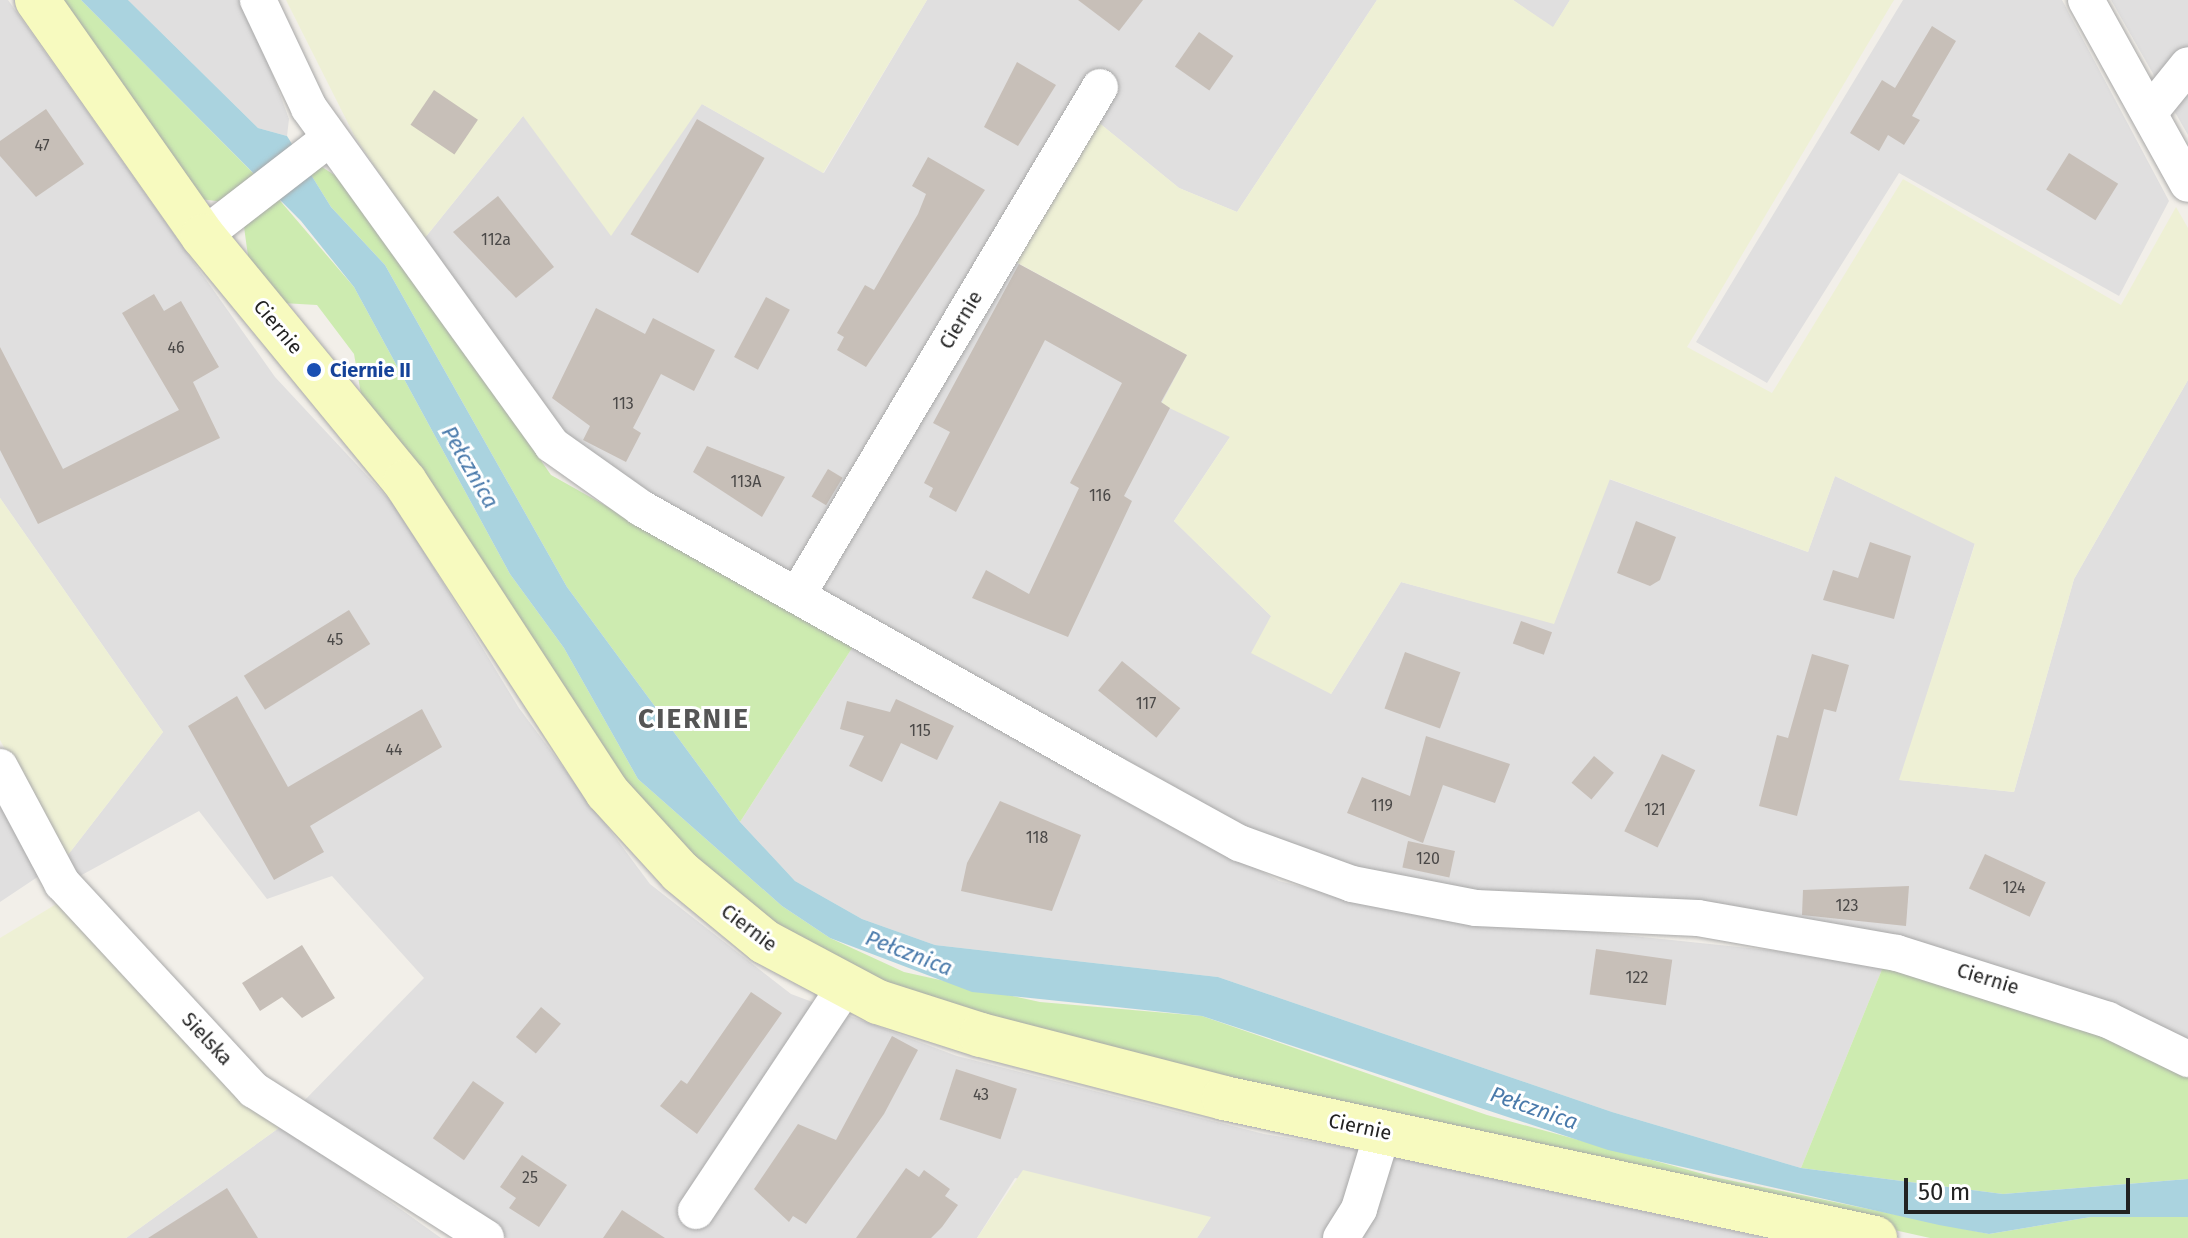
<!DOCTYPE html>
<meta charset="utf-8">
<style>
body{margin:0}
#map{position:relative;width:2188px;height:1238px;overflow:hidden;background:#f2efe9;font-family:"Fira Sans",sans-serif}
div>[style]{position:absolute}
[style*='--x']{left:calc(var(--x)*1px);top:calc(var(--y)*1px);width:calc(var(--w)*1px);rotate:calc(var(--a)*1deg)}
.residential>*{inset:0;background:#e0dfdf}
.farmland>*{inset:0;background:#eef0d5}
.grass>*{inset:0;background:#cdebb0}
.water>*{inset:0;background:#aad3df}
.building>*{inset:0;background:#c7bfb8;transform-origin:0 0}
.roads{filter:drop-shadow(0 0 2px #a9a9a9) drop-shadow(0 0 2px #a9a9a9)}
.street>*{height:36px;margin:-18px;padding:0 18px;transform-origin:18px;border-radius:18px;background:#fff}
.secondary>*{height:44px;margin:-22px;padding:0 22px;transform-origin:22px;border-radius:22px;background:#f7fabf}
.dots>*{width:22px;height:22px;translate:-50% -50%;box-sizing:border-box;border:4px solid #fff;border-radius:50%}
span{translate:-50% -50%;white-space:nowrap;text-align:center;line-height:1.15;-webkit-text-stroke:6px #fff;paint-order:stroke}
.number-label{font-size:16px;color:#4b4948}
.number-label span{-webkit-text-stroke-width:0}
.street-label{font-size:20px;color:#222}
.transit-label{font-size:20px;color:#164399;font-weight:700}
.left{translate:0 -50%;text-align:left}
.water-label{font-size:22px;color:#4a7aab;font-style:italic}
.district-label{font-size:28px;color:#555;font-weight:700;letter-spacing:2px}
.scale{position:absolute;left:1904px;top:1178px;width:226px;height:36px;box-sizing:border-box;border:4px solid #222;border-top:0;padding-left:10px;font-size:24px;line-height:28px;white-space:nowrap;color:#222;-webkit-text-stroke:6px #fff;paint-order:stroke}
</style>
<div id="map">
<div class="residential">
<i style="clip-path:polygon(0 0,8px 0,275px 377px,398px 509px,519px 708px,650px 884px,791px 994px,957px 1056px,1264px 1134px,1368px 1151px,1331px 1238px,1197px 1238px,1210px 1218px,1015px 1178px,977px 1238px,507px 1238px,301px 1104px,424px 978px,332px 876px,267px 899px,199px 811px,78px 877px,64px 860px,163px 732px,0 498px)"></i>
<i style="clip-path:polygon(128px 0,245px 0,289px 119px,287px 136px,258px 128px)"></i>
<i style="clip-path:polygon(927px 0,1377px 0,1237px 212px,1179px 188px,1098px 122px,1015px 262px,1187px 355px,1230px 437px,1174px 521px,1271px 616px,1331px 694px,1401px 582px,1554px 623px,1609px 479px,1808px 552px,1835px 476px,1975px 543px,1900px 780px,2014px 792px,2074px 579px,2188px 380px,2188px 1043px,1908px 941px,1462px 895px,1298px 855px,642px 497px,561px 438px,424px 239px,523px 116px,702px 104px,824px 173px)"></i>
<i style="clip-path:polygon(1513px 0,1570px 0,1553px 28px)"></i>
<i style="clip-path:polygon(1903px 0,2062px 0,2169px 201px,2119px 296px,1899px 173px,1767px 383px,1696px 342px)"></i>
<i style="clip-path:polygon(2111px 0,2188px 0,2188px 135px)"></i>
<i style="clip-path:polygon(854px 645px,1279px 881px,1402px 912px,1885px 962px,1801px 1168px,1612px 1112px,1218px 977px,935px 945px,862px 919px,795px 881px,740px 822px)"></i>
<i style="clip-path:polygon(0 804px,42px 874px,0 902px)"></i>
<i style="clip-path:polygon(283px 1125px,441px 1238px,126px 1238px)"></i>
<i style="clip-path:polygon(1389px 1156px,1764px 1238px,1351px 1238px)"></i>
</div>
<div class="farmland">
<i style="clip-path:polygon(286px 0,927px 0,823px 173px,702px 104px,611px 236px,523px 116px,424px 239px,355px 137px)"></i>
<i style="clip-path:polygon(1377px 0,1513px 0,1553px 27px,1570px 0,1894px 0,1687px 347px,1772px 393px,1903px 179px,2121px 305px,2176px 207px,2188px 228px,2188px 380px,2074px 579px,2014px 792px,1899px 780px,1975px 544px,1835px 476px,1808px 552px,1610px 479px,1554px 624px,1401px 582px,1331px 694px,1251px 653px,1271px 616px,1174px 521px,1230px 437px,1161px 404px,1187px 355px,1014px 261px,1098px 122px,1179px 188px,1237px 212px)"></i>
<i style="clip-path:polygon(0 498px,163px 732px,64px 860px,0 740px)"></i>
<i style="clip-path:polygon(63px 900px,283px 1125px,126px 1238px,0 1238px,0 938px)"></i>
<i style="clip-path:polygon(1023px 1170px,1211px 1217px,1197px 1238px,977px 1238px)"></i>
</div>
<div class="grass">
<i style="clip-path:polygon(54px 0,81px 0,258px 178px,224px 202px,200px 199px)"></i>
<i style="clip-path:polygon(316px 163px,348px 184px,551px 475px,854px 645px,740px 822px,567px 587px,385px 265px,331px 207px,308px 170px)"></i>
<i style="clip-path:polygon(276px 196px,354px 287px,510px 574px,564px 648px,638px 779px,782px 906px,830px 938px,904px 972px,1040px 1002px,1202px 1016px,1487px 1115px,1714px 1177px,1989px 1234px,2091px 1217px,2169px 1216px,2188px 1217px,2188px 1238px,1930px 1238px,1085px 1049px,823px 962px,654px 827px,364px 411px,354px 354px,317px 305px,282px 303px,249px 263px,244px 227px)"></i>
<i style="clip-path:polygon(1885px 962px,1986px 990px,2188px 1072px,2188px 1179px,2003px 1194px,1801px 1168px)"></i>
</div>
<div class="water">
<i style="clip-path:polygon(81px 0,128px 0,258px 128px,287px 136px,331px 207px,385px 265px,567px 587px,740px 822px,795px 881px,862px 919px,935px 945px,1218px 977px,1612px 1112px,1801px 1168px,2003px 1194px,2188px 1179px,2188px 1217px,2091px 1217px,1989px 1234px,1939px 1225px,1608px 1150px,1202px 1016px,972px 992px,830px 938px,782px 906px,638px 779px,564px 648px,510px 574px,354px 287px,301px 221px)"></i>
</div>
<div class="building">
<i style="clip-path:polygon(1078px 0,1143px 0,1119px 31px)"></i>
<i style="clip-path:polygon(1932px 26px,1956px 41px,1912px 116px,1920px 120px,1904px 145px,1888px 135px,1879px 151px,1850px 133px,1882px 80px,1895px 88px)"></i>
<i style="left:1199px;top:32px;width:42px;height:42px;rotate:35deg"></i>
<i style="clip-path:polygon(1017px 62px,1056px 85px,1018px 146px,984px 127px)"></i>
<i style="left:434px;top:90px;width:53px;height:42px;rotate:34deg"></i>
<i style="clip-path:polygon(46px 109px,84px 164px,36px 197px,0 156px,0 141px)"></i>
<i style="left:697px;top:119px;width:78px;height:133px;rotate:30deg"></i>
<i style="left:2069px;top:153px;width:58px;height:43px;rotate:32deg"></i>
<i style="clip-path:polygon(928px 157px,985px 190px,866px 367px,837px 350px,844px 337px,837px 333px,865px 285px,874px 290px,918px 214px,926px 194px,912px 186px)"></i>
<i style="clip-path:polygon(498px 196px,554px 267px,516px 298px,453px 232px)"></i>
<i style="clip-path:polygon(1019px 264px,1187px 355px,1161px 402px,1170px 408px,1124px 496px,1132px 501px,1068px 637px,972px 598px,986px 570px,1029px 594px,1079px 488px,1070px 483px,1122px 383px,1045px 340px,956px 512px,929px 497px,933px 488px,924px 483px,950px 432px,933px 423px)"></i>
<i style="clip-path:polygon(154px 294px,164px 311px,181px 301px,219px 367px,193px 382px,220px 438px,38px 524px,0 450px,0 347px,63px 469px,179px 410px,122px 313px)"></i>
<i style="left:766px;top:297px;width:27px;height:68px;rotate:28deg"></i>
<i style="clip-path:polygon(596px 308px,645px 334px,653px 318px,715px 350px,694px 391px,661px 374px,633px 428px,641px 433px,626px 462px,583px 440px,590px 426px,552px 398px)"></i>
<i style="clip-path:polygon(707px 446px,785px 477px,762px 517px,693px 472px)"></i>
<i style="left:828px;top:469px;width:17px;height:32px;rotate:31deg"></i>
<i style="clip-path:polygon(1636px 521px,1676px 537px,1660px 580px,1650px 586px,1617px 573px)"></i>
<i style="clip-path:polygon(1870px 542px,1911px 556px,1894px 619px,1823px 600px,1833px 570px,1858px 578px)"></i>
<i style="left:349px;top:610px;width:40px;height:124px;rotate:58deg"></i>
<i style="left:1521px;top:621px;width:33px;height:24px;rotate:20deg"></i>
<i style="left:1405px;top:652px;width:59px;height:60px;rotate:20deg"></i>
<i style="clip-path:polygon(1812px 654px,1849px 665px,1836px 712px,1824px 709px,1797px 816px,1759px 806px,1777px 735px,1788px 738px)"></i>
<i style="left:1122px;top:661px;width:75px;height:38px;rotate:39deg"></i>
<i style="clip-path:polygon(237px 696px,288px 787px,422px 709px,442px 747px,310px 826px,324px 852px,274px 880px,188px 726px)"></i>
<i style="clip-path:polygon(896px 699px,954px 726px,937px 760px,901px 743px,882px 782px,849px 766px,864px 736px,840px 729px,847px 701px,890px 712px)"></i>
<i style="clip-path:polygon(1426px 736px,1510px 764px,1495px 803px,1443px 785px,1423px 843px,1347px 813px,1362px 777px,1410px 796px)"></i>
<i style="left:1662px;top:754px;width:37px;height:86px;rotate:26deg"></i>
<i style="left:1594px;top:756px;width:26px;height:35px;rotate:40deg"></i>
<i style="clip-path:polygon(1000px 801px,1081px 835px,1052px 911px,961px 891px,967px 863px)"></i>
<i style="left:1408px;top:841px;width:48px;height:27px;rotate:12deg"></i>
<i style="left:1985px;top:854px;width:67px;height:38px;rotate:25deg"></i>
<i style="clip-path:polygon(1909px 886px,1906px 926px,1802px 915px,1803px 890px)"></i>
<i style="clip-path:polygon(302px 945px,335px 998px,302px 1018px,282px 997px,260px 1011px,242px 983px)"></i>
<i style="left:1596px;top:949px;width:77px;height:46px;rotate:8deg"></i>
<i style="clip-path:polygon(751px 992px,782px 1013px,697px 1134px,660px 1106px,681px 1080px,687px 1084px)"></i>
<i style="left:541px;top:1007px;width:26px;height:39px;rotate:40deg"></i>
<i style="clip-path:polygon(892px 1036px,918px 1050px,884px 1114px,806px 1224px,793px 1216px,789px 1222px,754px 1189px,798px 1124px,836px 1140px)"></i>
<i style="left:956px;top:1069px;width:64px;height:53px;rotate:18deg"></i>
<i style="left:473px;top:1081px;width:38px;height:70px;rotate:35deg"></i>
<i style="clip-path:polygon(522px 1155px,567px 1185px,539px 1227px,509px 1208px,516px 1198px,500px 1187px)"></i>
<i style="clip-path:polygon(906px 1168px,919px 1177px,924px 1170px,950px 1189px,945px 1196px,958px 1205px,942px 1227px,931px 1238px,856px 1238px)"></i>
<i style="clip-path:polygon(227px 1188px,258px 1238px,148px 1238px)"></i>
<i style="clip-path:polygon(622px 1210px,665px 1238px,603px 1238px)"></i>
</div>
<div class="roads">
<div class="street">
<i style="--x:258;--y:0;--w:119;--a:64.7"></i>
<i style="--x:309;--y:108;--w:415;--a:54.2"></i>
<i style="--x:552;--y:445;--w:109;--a:35.3"></i>
<i style="--x:641;--y:508;--w:540;--a:29.36"></i>
<i style="--x:1112;--y:773;--w:145;--a:28.9"></i>
<i style="--x:1239;--y:843;--w:120;--a:19.9"></i>
<i style="--x:1352;--y:884;--w:126;--a:11"></i>
<i style="--x:1476;--y:908;--w:222;--a:2.6"></i>
<i style="--x:1698;--y:918;--w:202;--a:10"></i>
<i style="--x:1897;--y:953;--w:221;--a:17.6"></i>
<i style="--x:2108;--y:1020;--w:89;--a:26"></i>
<i style="--x:2086;--y:0;--w:210;--a:61"></i>
<i style="--x:2150;--y:112;--w:60;--a:-51"></i>
<i style="--x:203;--y:236;--w:160;--a:-37.7"></i>
<i style="--x:798;--y:594;--w:590;--a:-59.22"></i>
<i style="--x:0;--y:767;--w:132;--a:61.9"></i>
<i style="--x:62;--y:883;--w:282;--a:47.2"></i>
<i style="--x:254;--y:1090;--w:275;--a:32.5"></i>
<i style="--x:696;--y:1211;--w:269;--a:-56.4"></i>
<i style="--x:1341;--y:1238;--w:34;--a:-58"></i>
<i style="--x:1359;--y:1209;--w:82;--a:-72.9"></i>
</div>
<div class="secondary">
<i style="--x:37;--y:0;--w:289;--a:54.9"></i>
<i style="--x:203;--y:236;--w:318;--a:50.6"></i>
<i style="--x:405;--y:482;--w:370;--a:56.9"></i>
<i style="--x:607;--y:792;--w:108;--a:47.6"></i>
<i style="--x:680;--y:872;--w:110;--a:39.5"></i>
<i style="--x:765;--y:942;--w:128;--a:28"></i>
<i style="--x:878;--y:1002;--w:108;--a:17.8"></i>
<i style="--x:981;--y:1035;--w:251;--a:14.5"></i>
<i style="--x:1224;--y:1098;--w:666;--a:12.14"></i>
</div>
</div>
<div class="dots">
<i style="left:314px;top:370px;background:#1a4fb4"></i>
</div>
<div class="number-label">
<span style="left:42px;top:146px">47</span>
<span style="left:496px;top:240px">112a</span>
<span style="left:176px;top:348px">46</span>
<span style="left:623px;top:404px">113</span>
<span style="left:746px;top:482px">113A</span>
<span style="left:1100px;top:496px">116</span>
<span style="left:335px;top:640px">45</span>
<span style="left:1146px;top:704px">117</span>
<span style="left:920px;top:731px">115</span>
<span style="left:394px;top:750px">44</span>
<span style="left:1382px;top:806px">119</span>
<span style="left:1655px;top:810px">121</span>
<span style="left:1037px;top:838px">118</span>
<span style="left:1428px;top:859px">120</span>
<span style="left:2014px;top:888px">124</span>
<span style="left:1847px;top:906px">123</span>
<span style="left:1637px;top:978px">122</span>
<span style="left:981px;top:1095px">43</span>
<span style="left:530px;top:1178px">25</span>
</div>
<div class="street-label">
<span style="left:961px;top:320px;rotate:-59deg">Ciernie</span>
<span style="left:278px;top:327px;rotate:50deg">Ciernie</span>
<span style="left:749px;top:928px;rotate:37deg">Ciernie</span>
<span style="left:1988px;top:979px;rotate:17deg">Ciernie</span>
<span style="left:207px;top:1039px;rotate:47deg">Sielska</span>
<span style="left:1360px;top:1127px;rotate:12deg">Ciernie</span>
</div>
<div class="transit-label">
<span class="left" style="left:330px;top:370px">Ciernie II</span>
</div>
<div class="water-label">
<span style="left:470px;top:467px;rotate:60deg">Pełcznica</span>
<span style="left:909px;top:953px;rotate:21deg">Pełcznica</span>
<span style="left:1534px;top:1108px;rotate:19deg">Pełcznica</span>
</div>
<div class="district-label">
<span style="left:694px;top:719px">CIERNIE</span>
</div>
<div class="scale">50 m</div>
</div>
